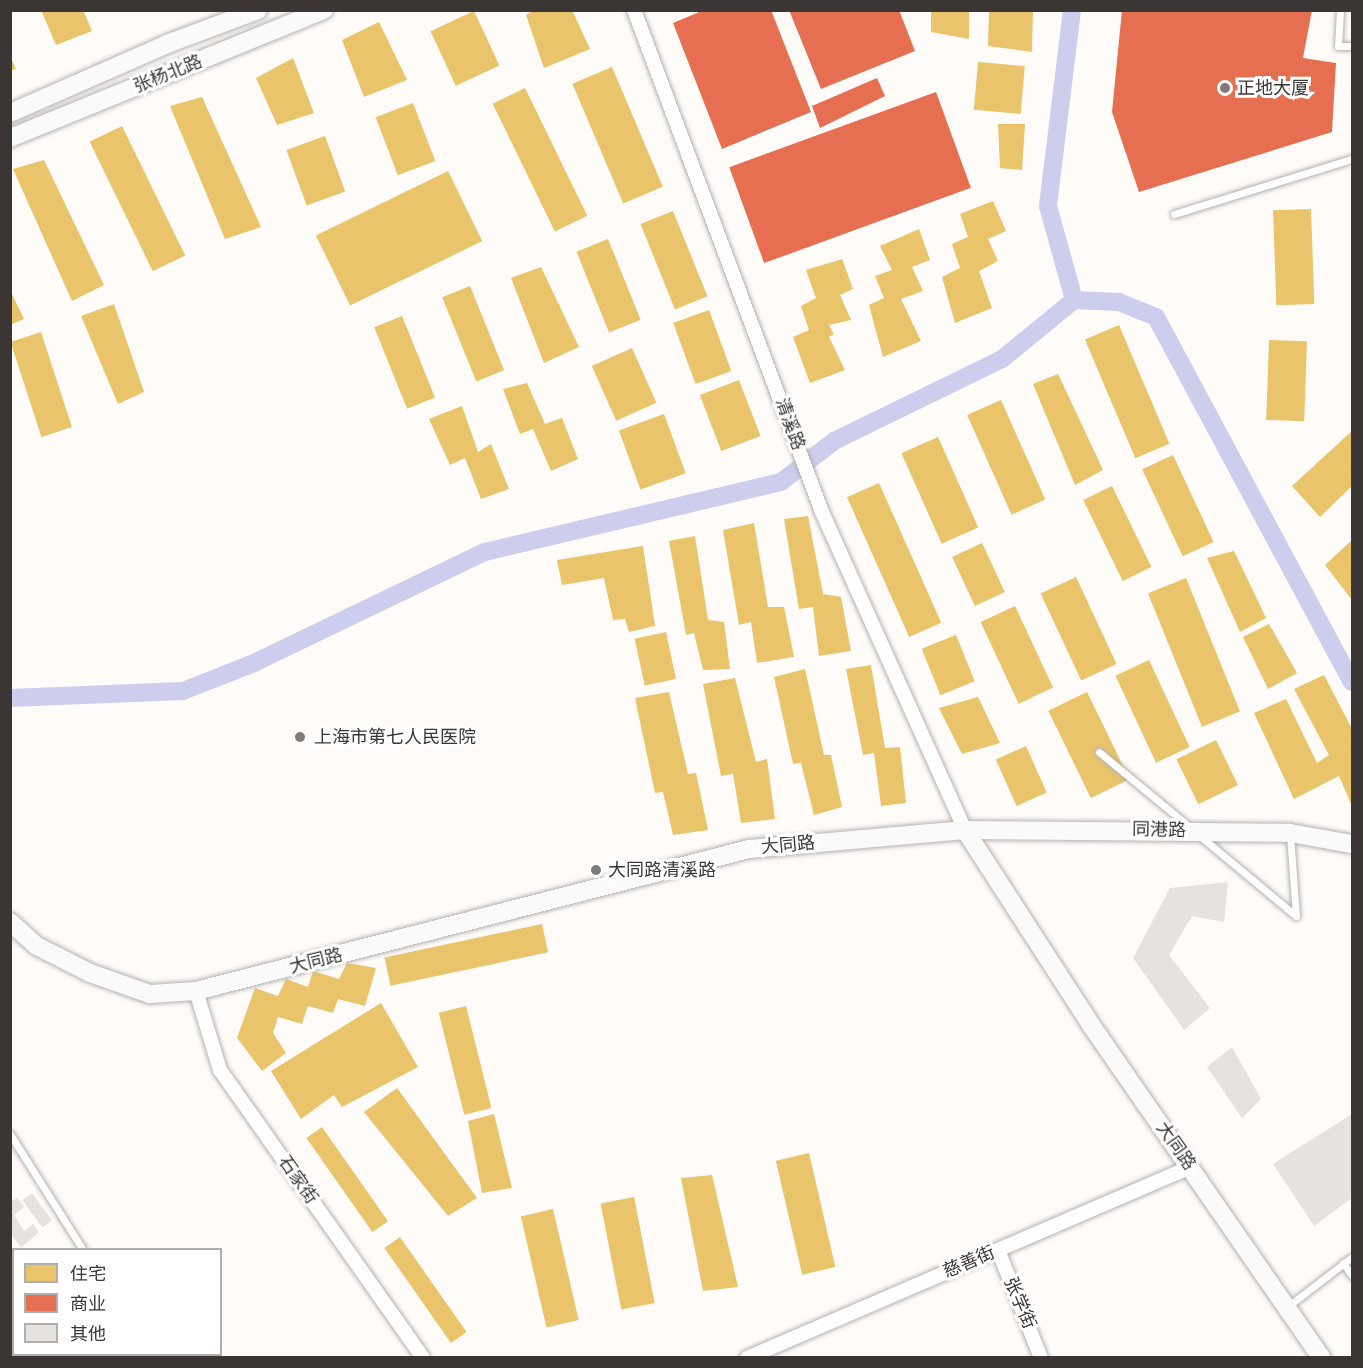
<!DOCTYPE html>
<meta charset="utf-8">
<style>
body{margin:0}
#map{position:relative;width:1363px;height:1368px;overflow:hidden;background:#fefbf9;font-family:Poppins,"Noto Sans SC",sans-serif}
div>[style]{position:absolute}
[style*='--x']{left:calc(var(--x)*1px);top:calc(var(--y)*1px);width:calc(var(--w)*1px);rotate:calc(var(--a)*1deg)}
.homes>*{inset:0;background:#e9c46a;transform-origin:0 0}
.shops>*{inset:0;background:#e76f51;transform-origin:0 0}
.canal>*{height:18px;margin:-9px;padding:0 9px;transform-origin:9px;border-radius:9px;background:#cdcded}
.building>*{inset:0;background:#e6e2e0;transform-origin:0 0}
.roads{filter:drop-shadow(0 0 2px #b4b1af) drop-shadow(0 0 2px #b4b1af)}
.lane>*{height:7px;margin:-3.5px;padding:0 3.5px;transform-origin:3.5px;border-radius:3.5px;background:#fffefe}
.street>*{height:14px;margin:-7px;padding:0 7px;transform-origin:7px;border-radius:7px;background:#fffefe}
.secondary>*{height:18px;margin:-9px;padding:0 9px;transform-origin:9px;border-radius:9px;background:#fbfafb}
.dots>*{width:16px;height:16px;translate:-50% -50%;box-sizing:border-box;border:3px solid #fff;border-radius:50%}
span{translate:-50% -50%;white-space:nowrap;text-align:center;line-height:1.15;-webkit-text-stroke:6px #fff;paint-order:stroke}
.street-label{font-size:18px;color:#3b3634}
.poi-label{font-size:18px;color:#3b3634}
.left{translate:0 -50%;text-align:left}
.frame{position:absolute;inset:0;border:12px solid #3b3634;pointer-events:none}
.legend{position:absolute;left:12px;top:1248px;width:210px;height:108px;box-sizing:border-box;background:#fff;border:2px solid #b1afae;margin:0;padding:8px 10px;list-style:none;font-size:18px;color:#3b3634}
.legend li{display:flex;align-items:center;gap:12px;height:30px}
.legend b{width:30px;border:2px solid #b1afae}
</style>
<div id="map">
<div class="homes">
<i style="clip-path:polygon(41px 10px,83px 10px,92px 31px,56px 45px)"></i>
<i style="clip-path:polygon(535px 10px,572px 10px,590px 49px,544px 68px,526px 15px)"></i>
<i style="clip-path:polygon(931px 10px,969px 10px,969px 39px,931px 32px)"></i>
<i style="clip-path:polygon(989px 10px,1033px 10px,1032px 52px,988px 46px)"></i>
<i style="left:474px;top:11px;width:60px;height:48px;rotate:65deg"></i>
<i style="clip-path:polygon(379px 22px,407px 80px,364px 97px,342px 40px)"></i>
<i style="clip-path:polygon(10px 56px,16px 69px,10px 71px)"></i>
<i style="clip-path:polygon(293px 58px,314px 113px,277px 125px,256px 78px)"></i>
<i style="left:978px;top:62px;width:47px;height:48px;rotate:5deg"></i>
<i style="left:612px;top:67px;width:130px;height:43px;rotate:67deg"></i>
<i style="left:525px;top:88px;width:142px;height:36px;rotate:64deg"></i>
<i style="clip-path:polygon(202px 97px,261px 227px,225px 239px,170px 106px)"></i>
<i style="left:413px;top:103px;width:62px;height:40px;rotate:69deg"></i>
<i style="clip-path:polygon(998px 124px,1025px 124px,1022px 170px,1000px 168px)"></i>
<i style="left:122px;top:126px;width:144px;height:36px;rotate:64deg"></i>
<i style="left:325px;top:136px;width:59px;height:41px;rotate:70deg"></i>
<i style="clip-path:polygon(44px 160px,104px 285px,72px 301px,13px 169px)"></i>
<i style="left:448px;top:171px;width:78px;height:147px;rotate:64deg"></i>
<i style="clip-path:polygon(993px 201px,1006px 231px,988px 239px,998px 261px,979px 271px,992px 308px,955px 323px,942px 277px,960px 268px,952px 244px,968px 237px,960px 214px)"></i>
<i style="left:1311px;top:209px;width:95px;height:38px;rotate:88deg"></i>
<i style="left:673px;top:211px;width:92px;height:35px;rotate:68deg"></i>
<i style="clip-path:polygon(919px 229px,930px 260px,912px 267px,923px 291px,901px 299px,921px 341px,883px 357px,869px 305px,884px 298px,875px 276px,892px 270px,880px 246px)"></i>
<i style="left:608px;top:239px;width:87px;height:34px;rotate:68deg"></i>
<i style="clip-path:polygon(842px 259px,853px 289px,840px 295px,851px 320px,829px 325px,834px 334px,829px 337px,845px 370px,810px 383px,793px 337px,809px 330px,801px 306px,816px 298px,806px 270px)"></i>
<i style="clip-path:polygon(541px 267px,579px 347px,544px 363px,511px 278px)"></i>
<i style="left:470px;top:286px;width:91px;height:30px;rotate:68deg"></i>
<i style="clip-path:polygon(10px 290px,24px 319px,10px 325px)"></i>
<i style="clip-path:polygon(114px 304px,144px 392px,118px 404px,81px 316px)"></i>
<i style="left:709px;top:310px;width:65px;height:38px;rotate:70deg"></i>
<i style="left:402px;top:316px;width:88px;height:30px;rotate:68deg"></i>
<i style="left:1119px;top:325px;width:129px;height:37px;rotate:67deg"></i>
<i style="left:41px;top:332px;width:100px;height:32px;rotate:72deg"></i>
<i style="left:1269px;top:340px;width:38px;height:80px;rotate:2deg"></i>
<i style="left:632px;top:348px;width:60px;height:44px;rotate:66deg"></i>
<i style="clip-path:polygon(1058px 374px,1103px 470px,1075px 485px,1033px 384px)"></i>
<i style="left:739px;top:380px;width:60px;height:42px;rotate:69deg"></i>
<i style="clip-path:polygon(527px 383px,545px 424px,562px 418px,578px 459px,551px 471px,533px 429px,520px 434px,503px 389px)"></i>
<i style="left:1001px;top:400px;width:109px;height:37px;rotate:66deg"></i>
<i style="clip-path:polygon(462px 406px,478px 452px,491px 444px,509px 489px,481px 499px,465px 458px,450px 465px,429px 419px)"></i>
<i style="left:664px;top:414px;width:63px;height:48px;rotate:70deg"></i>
<i style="clip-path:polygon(1352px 431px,1352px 486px,1320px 517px,1292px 486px)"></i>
<i style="left:938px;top:437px;width:99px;height:40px;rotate:66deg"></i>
<i style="left:1173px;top:455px;width:96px;height:34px;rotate:65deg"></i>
<i style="left:879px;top:483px;width:153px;height:35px;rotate:66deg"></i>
<i style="left:1112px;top:486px;width:90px;height:32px;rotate:64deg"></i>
<i style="clip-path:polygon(808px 516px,823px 594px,841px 597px,851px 651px,819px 656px,813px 607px,799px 609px,784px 519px)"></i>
<i style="clip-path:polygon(754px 523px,768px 607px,784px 607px,794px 657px,757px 663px,751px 622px,739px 625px,723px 530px)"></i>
<i style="clip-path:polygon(695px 536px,708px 620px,724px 622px,730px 669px,703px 670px,694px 633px,686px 635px,669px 541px)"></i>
<i style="clip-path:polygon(1352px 540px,1352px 600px,1325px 565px)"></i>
<i style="left:982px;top:543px;width:54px;height:33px;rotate:65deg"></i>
<i style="clip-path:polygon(643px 546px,655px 626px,629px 632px,625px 619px,613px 620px,604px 578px,562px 585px,557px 560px)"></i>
<i style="clip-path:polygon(1234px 551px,1266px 618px,1240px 632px,1207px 558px)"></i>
<i style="left:1076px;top:577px;width:96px;height:39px;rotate:65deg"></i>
<i style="left:1186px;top:578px;width:144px;height:41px;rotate:68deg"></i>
<i style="left:1015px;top:606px;width:90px;height:38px;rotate:65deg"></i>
<i style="clip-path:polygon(1269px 624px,1297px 673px,1268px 689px,1243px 637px)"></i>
<i style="left:666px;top:632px;width:48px;height:32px;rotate:78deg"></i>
<i style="left:956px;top:635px;width:50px;height:37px;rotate:68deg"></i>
<i style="left:1149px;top:660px;width:96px;height:37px;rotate:65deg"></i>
<i style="clip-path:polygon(871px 665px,885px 748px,900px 747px,906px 803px,881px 806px,874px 753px,863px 755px,846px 669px)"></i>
<i style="clip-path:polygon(805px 669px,824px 755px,831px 755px,842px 807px,814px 815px,801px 763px,793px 764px,774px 677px)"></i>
<i style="clip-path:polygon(1324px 675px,1352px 729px,1352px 806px,1339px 776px,1294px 799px,1254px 713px,1286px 699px,1317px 763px,1329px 755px,1294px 689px)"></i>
<i style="clip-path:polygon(735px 678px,756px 762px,767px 759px,775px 819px,741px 823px,733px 774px,721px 776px,703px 684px)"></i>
<i style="clip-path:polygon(669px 692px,688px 774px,696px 773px,708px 830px,673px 835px,663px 792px,655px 793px,635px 698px)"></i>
<i style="left:1087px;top:692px;width:97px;height:43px;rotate:64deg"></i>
<i style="clip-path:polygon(978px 697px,1000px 743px,962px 754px,939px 708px)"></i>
<i style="left:1216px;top:740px;width:50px;height:44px;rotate:64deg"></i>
<i style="left:1026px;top:746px;width:51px;height:33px;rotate:66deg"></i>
<i style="left:542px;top:924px;width:29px;height:161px;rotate:78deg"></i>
<i style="clip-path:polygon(347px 963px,376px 968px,365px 1006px,338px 999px,333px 1013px,308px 1006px,302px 1024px,278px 1017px,273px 1033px,286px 1053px,262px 1071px,237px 1038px,255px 988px,278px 996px,286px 979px,308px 987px,313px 971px,339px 979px)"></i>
<i style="clip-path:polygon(381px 1003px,418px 1067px,342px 1107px,334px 1095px,301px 1119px,271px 1071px)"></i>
<i style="left:466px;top:1006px;width:105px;height:28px;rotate:76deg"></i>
<i style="clip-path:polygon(397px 1088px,477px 1198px,448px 1216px,364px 1112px)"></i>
<i style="clip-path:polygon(494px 1114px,512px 1188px,482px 1193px,468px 1121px)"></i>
<i style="left:322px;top:1127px;width:115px;height:19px;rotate:55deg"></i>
<i style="left:809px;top:1153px;width:117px;height:34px;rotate:77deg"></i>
<i style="clip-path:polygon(712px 1175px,738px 1287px,703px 1291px,681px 1178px)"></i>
<i style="left:634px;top:1197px;width:108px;height:34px;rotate:79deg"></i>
<i style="left:553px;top:1209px;width:114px;height:33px;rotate:77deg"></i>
<i style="left:400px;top:1237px;width:116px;height:19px;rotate:55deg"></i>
</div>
<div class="shops">
<i style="clip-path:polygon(704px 10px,771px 10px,811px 112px,722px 149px,673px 23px)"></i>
<i style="clip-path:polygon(789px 10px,899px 10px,915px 51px,821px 89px)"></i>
<i style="clip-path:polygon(1122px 10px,1312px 10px,1303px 58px,1336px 63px,1332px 132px,1139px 192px,1112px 112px)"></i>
<i style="clip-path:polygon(877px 78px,885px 96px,820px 128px,812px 106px)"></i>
<i style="left:936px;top:92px;width:102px;height:220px;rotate:70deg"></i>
</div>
<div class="canal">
<i style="--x:1072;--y:10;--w:197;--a:97"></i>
<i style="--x:1048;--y:206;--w:98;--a:74.5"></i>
<i style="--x:10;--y:698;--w:173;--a:-2.3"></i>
<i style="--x:183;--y:691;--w:76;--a:-21.5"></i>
<i style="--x:254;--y:663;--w:256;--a:-25.7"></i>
<i style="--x:485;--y:552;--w:304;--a:-13.3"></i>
<i style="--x:781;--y:482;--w:67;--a:-37.7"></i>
<i style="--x:834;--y:441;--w:187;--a:-26"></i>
<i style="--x:1002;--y:359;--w:93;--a:-39.3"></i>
<i style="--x:1074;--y:300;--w:45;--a:2.5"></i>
<i style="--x:1119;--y:302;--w:40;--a:22"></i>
<i style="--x:1156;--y:317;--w:414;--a:61.8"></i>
</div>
<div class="building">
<i style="clip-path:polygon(1228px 882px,1224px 922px,1192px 916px,1169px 955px,1210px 1008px,1184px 1030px,1133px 958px,1170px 888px)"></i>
<i style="clip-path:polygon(1232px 1047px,1261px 1099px,1242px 1118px,1207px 1067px)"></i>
<i style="clip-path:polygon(1352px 1114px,1352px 1198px,1314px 1226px,1273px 1164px)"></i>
<i style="left:32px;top:1193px;width:34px;height:12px;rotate:54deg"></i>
<i style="clip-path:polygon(17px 1198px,24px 1207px,14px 1215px,24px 1231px,33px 1224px,39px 1232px,21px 1248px,10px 1233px,10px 1202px)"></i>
</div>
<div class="roads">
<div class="lane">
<i style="--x:1340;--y:10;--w:36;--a:93"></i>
<i style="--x:1338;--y:46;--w:14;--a:0"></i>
<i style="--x:1174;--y:214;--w:186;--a:-17.2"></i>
<i style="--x:1099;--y:752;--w:121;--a:39.6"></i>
<i style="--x:1200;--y:836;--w:125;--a:39.8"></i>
<i style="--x:1296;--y:916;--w:82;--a:-94.2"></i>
<i style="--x:10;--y:1134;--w:137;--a:57.8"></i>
<i style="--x:1343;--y:1263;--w:16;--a:55"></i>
<i style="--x:1287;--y:1307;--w:82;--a:-37.6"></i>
<i style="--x:159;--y:1354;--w:5;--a:53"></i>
</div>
<div class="street">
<i style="--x:634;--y:10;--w:536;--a:69.47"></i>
<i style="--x:822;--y:512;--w:349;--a:65.8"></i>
<i style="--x:196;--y:991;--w:83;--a:73.1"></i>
<i style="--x:220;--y:1070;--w:352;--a:54.8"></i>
<i style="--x:998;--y:1250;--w:116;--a:68.3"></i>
<i style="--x:747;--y:1358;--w:483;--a:-23.3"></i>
</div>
<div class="secondary">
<i style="--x:10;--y:113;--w:171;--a:-23.7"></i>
<i style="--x:167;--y:44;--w:97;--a:-20.5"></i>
<i style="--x:10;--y:138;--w:339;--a:-22.2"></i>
<i style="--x:965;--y:830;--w:232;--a:57.1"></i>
<i style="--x:1091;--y:1025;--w:405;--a:55.3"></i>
<i style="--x:10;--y:922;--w:36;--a:42"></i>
<i style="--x:37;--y:946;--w:59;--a:27"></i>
<i style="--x:90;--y:973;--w:64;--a:19.3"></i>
<i style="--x:150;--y:994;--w:46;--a:-3.7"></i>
<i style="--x:196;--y:991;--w:571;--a:-14.4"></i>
<i style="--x:749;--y:849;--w:217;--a:-5"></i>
<i style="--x:965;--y:830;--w:325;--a:0.5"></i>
<i style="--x:1290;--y:833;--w:63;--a:10.1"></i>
</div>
</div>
<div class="dots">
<i style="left:1225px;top:88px;background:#7f7b79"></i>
<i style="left:300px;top:737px;background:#7f7b79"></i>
<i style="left:596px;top:870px;background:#7f7b79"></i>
</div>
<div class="street-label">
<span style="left:168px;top:74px;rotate:-22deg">张杨北路</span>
<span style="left:790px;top:424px;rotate:70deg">清溪路</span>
<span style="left:1159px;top:830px;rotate:1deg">同港路</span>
<span style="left:788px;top:845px;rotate:-5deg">大同路</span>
<span style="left:316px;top:961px;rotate:-14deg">大同路</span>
<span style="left:1176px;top:1146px;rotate:55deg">大同路</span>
<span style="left:298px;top:1180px;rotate:55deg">石家街</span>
<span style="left:969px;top:1262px;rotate:-23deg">慈善街</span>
<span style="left:1020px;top:1303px;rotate:67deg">张学街</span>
</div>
<div class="poi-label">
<span class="left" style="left:1237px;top:88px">正地大厦</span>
<span class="left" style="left:314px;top:737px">上海市第七人民医院</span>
<span class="left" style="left:608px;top:870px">大同路清溪路</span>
</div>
<div class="frame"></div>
<ul class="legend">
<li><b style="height:16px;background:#e9c46a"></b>住宅</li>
<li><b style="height:16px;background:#e76f51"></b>商业</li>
<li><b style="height:16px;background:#e6e2e0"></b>其他</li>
</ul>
</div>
